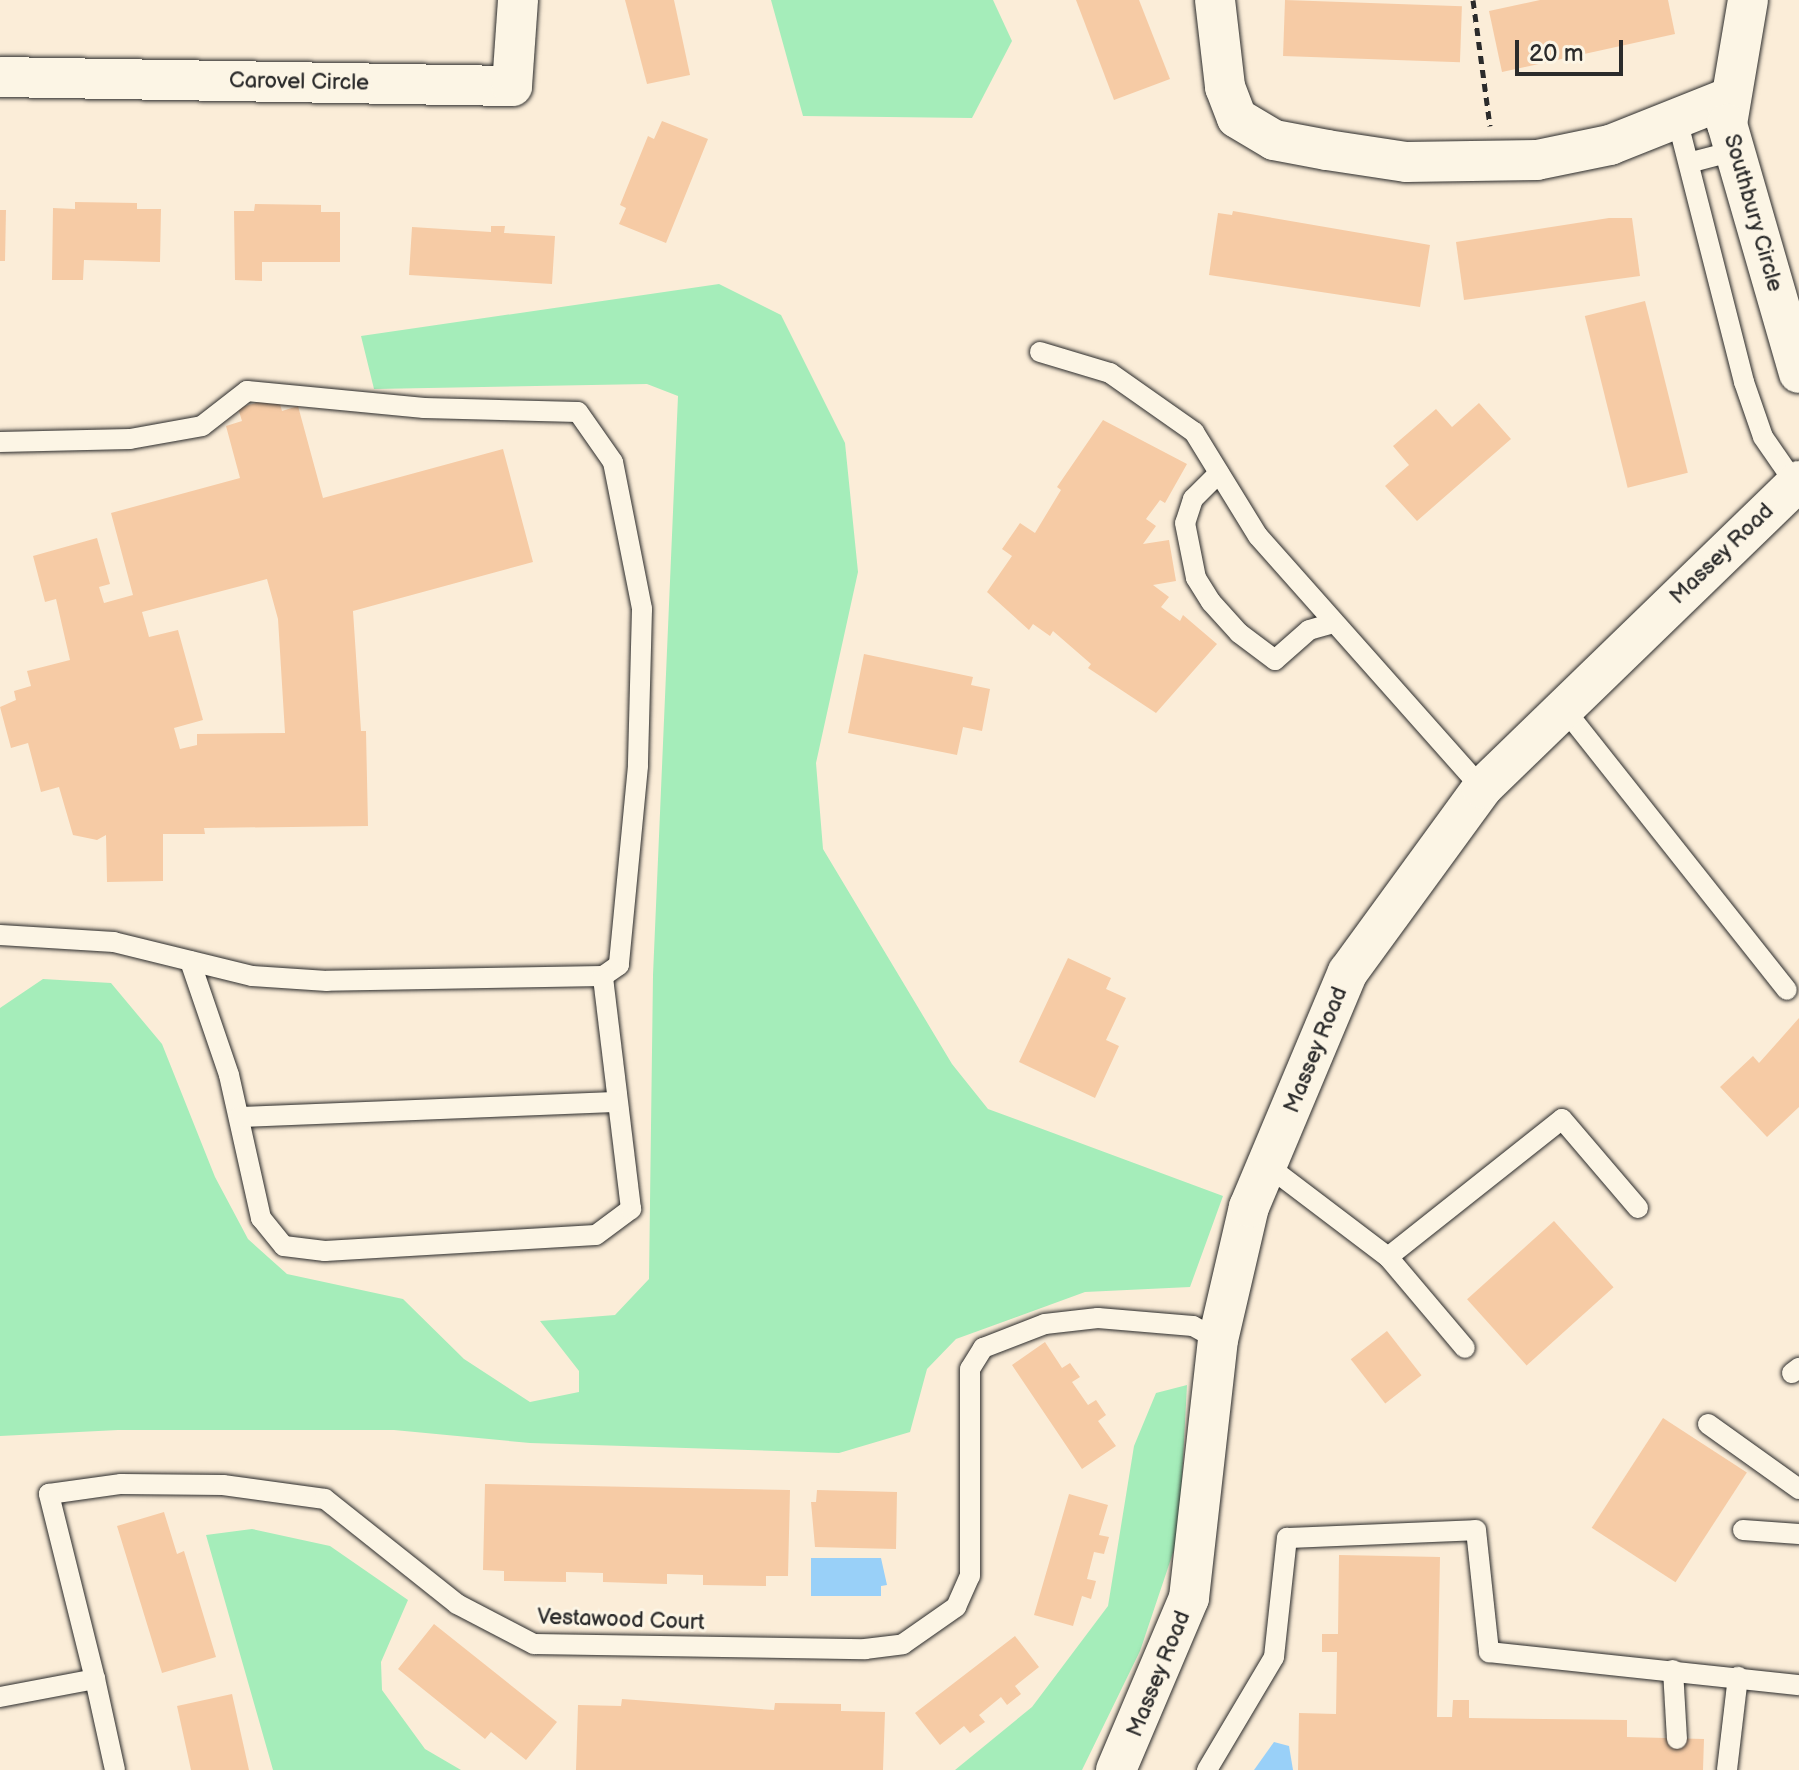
<!DOCTYPE html>
<style>
body{margin:0}
#map{position:relative;width:1799px;height:1770px;overflow:hidden;background:#fbedd8;font-family:"Balsamiq Sans",sans-serif}
div>[style]{position:absolute}
[style*='--x']{left:calc(var(--x)*1px);top:calc(var(--y)*1px);width:calc(var(--w)*1px);rotate:calc(var(--a)*1deg)}
.green>*{inset:0;background:#a5edba}
.water>*{inset:0;background:#99d0f8}
.building>*{inset:0;background:#f6cba5;transform-origin:0 0}
.path>*{height:5px;margin-top:-2.5px;transform-origin:0;background:repeating-linear-gradient(90deg,#2b2b2b 0 8px,transparent 0 14px)}
.roads{filter:drop-shadow(0 0 2px #2b2b2b) drop-shadow(0 0 2px #2b2b2b)}
.lane>*{height:20px;margin:-10px;padding:0 10px;transform-origin:10px;border-radius:10px;background:#fcf5e5}
.street>*{height:40px;margin:-20px;padding:0 20px;transform-origin:20px;border-radius:20px;background:#fcf5e5}
span{translate:-50% -50%;white-space:nowrap;text-align:center;line-height:1.15;-webkit-text-stroke:6px #fcf5e5;paint-order:stroke}
.street-label{font-size:22px;color:#2b2b2b}
.scale{position:absolute;left:1515px;top:40px;width:108px;height:36px;box-sizing:border-box;border:4px solid #2b2b2b;border-top:0;padding-left:10px;font-size:24px;line-height:28px;white-space:nowrap;color:#2b2b2b;-webkit-text-stroke:6px #fcf5e5;paint-order:stroke}
</style>
<div id="map">
<div class="green">
<i style="clip-path:polygon(771px 0,993px 0,1012px 41px,972px 118px,803px 116px)"></i>
<i style="clip-path:polygon(719px 284px,781px 315px,845px 443px,858px 572px,816px 763px,823px 849px,952px 1064px,988px 1109px,1223px 1196px,1190px 1287px,1085px 1292px,956px 1339px,927px 1369px,910px 1432px,839px 1453px,530px 1443px,394px 1430px,118px 1430px,0 1436px,0 1008px,43px 979px,111px 983px,162px 1044px,215px 1177px,248px 1239px,287px 1274px,403px 1299px,464px 1359px,530px 1402px,579px 1392px,579px 1371px,540px 1321px,615px 1315px,649px 1279px,653px 975px,678px 396px,647px 384px,374px 389px,361px 336px)"></i>
<i style="clip-path:polygon(1187px 1385px,1179px 1535px,1140px 1651px,1082px 1770px,955px 1770px,1032px 1707px,1108px 1606px,1134px 1446px,1156px 1393px)"></i>
<i style="clip-path:polygon(252px 1529px,330px 1546px,408px 1600px,381px 1662px,382px 1690px,425px 1749px,461px 1770px,273px 1770px,206px 1535px)"></i>
</div>
<div class="water">
<i style="clip-path:polygon(811px 1558px,881px 1558px,887px 1585px,881px 1586px,881px 1596px,811px 1596px)"></i>
<i style="clip-path:polygon(1274px 1742px,1289px 1746px,1293px 1770px,1254px 1770px)"></i>
</div>
<div class="building">
<i style="clip-path:polygon(625px 0,674px 0,690px 75px,647px 84px)"></i>
<i style="clip-path:polygon(1076px 0,1139px 0,1170px 79px,1114px 100px)"></i>
<i style="left:1285px;top:0;width:177px;height:56px;rotate:2deg"></i>
<i style="clip-path:polygon(1540px 0,1668px 0,1675px 34px,1502px 72px,1489px 11px)"></i>
<i style="clip-path:polygon(662px 121px,708px 139px,666px 243px,619px 224px,626px 208px,620px 205px,648px 136px,654px 139px)"></i>
<i style="clip-path:polygon(75px 202px,137px 203px,137px 209px,161px 209px,160px 262px,84px 260px,83px 280px,52px 280px,53px 208px,75px 209px)"></i>
<i style="clip-path:polygon(255px 204px,321px 205px,321px 212px,340px 212px,340px 262px,262px 262px,262px 281px,235px 280px,234px 211px,254px 211px)"></i>
<i style="clip-path:polygon(0 210px,6px 210px,5px 261px,0 261px)"></i>
<i style="clip-path:polygon(1233px 211px,1430px 245px,1420px 307px,1209px 275px,1218px 213px,1232px 215px)"></i>
<i style="clip-path:polygon(1609px 218px,1632px 218px,1640px 276px,1464px 300px,1456px 242px)"></i>
<i style="clip-path:polygon(491px 226px,505px 226px,504px 233px,555px 236px,552px 284px,409px 275px,412px 227px,491px 232px)"></i>
<i style="left:1645px;top:301px;width:177px;height:62px;rotate:76deg"></i>
<i style="clip-path:polygon(evenodd,278px 397px,282px 411px,298px 406px,323px 498px,503px 449px,533px 562px,353px 611px,361px 731px,366px 731px,368px 826px,204px 828px,205px 834px,163px 834px,163px 881px,107px 882px,106px 835px,97px 840px,73px 835px,59px 787px,41px 792px,28px 743px,11px 748px,0 707px,16px 700px,14px 691px,31px 686px,27px 671px,70px 660px,56px 599px,45px 602px,33px 556px,97px 538px,110px 584px,99px 587px,104px 603px,133px 595px,111px 513px,240px 478px,226px 426px,242px 421px,238px 408px,278px 397px,267px 579px,278px 619px,285px 733px,197px 734px,197px 745px,180px 749px,174px 728px,203px 720px,178px 630px,149px 637px,142px 612px,267px 579px)"></i>
<i style="clip-path:polygon(1479px 403px,1511px 439px,1417px 521px,1385px 486px,1409px 465px,1393px 446px,1436px 409px,1452px 427px)"></i>
<i style="clip-path:polygon(1103px 420px,1187px 464px,1165px 503px,1160px 500px,1146px 519px,1156px 526px,1143px 544px,1169px 540px,1176px 581px,1153px 585px,1169px 597px,1161px 607px,1180px 621px,1183px 615px,1217px 644px,1156px 713px,1088px 668px,1091px 664px,1053px 631px,1050px 636px,1033px 624px,1029px 630px,987px 592px,1012px 556px,1002px 549px,1020px 523px,1035px 533px,1061px 490px,1057px 487px)"></i>
<i style="clip-path:polygon(864px 654px,973px 677px,971px 685px,990px 689px,982px 731px,963px 727px,957px 755px,848px 733px)"></i>
<i style="clip-path:polygon(1068px 958px,1111px 978px,1106px 989px,1126px 998px,1106px 1040px,1119px 1046px,1095px 1098px,1019px 1062px)"></i>
<i style="clip-path:polygon(1799px 1018px,1799px 1107px,1767px 1137px,1720px 1087px,1753px 1056px,1759px 1063px)"></i>
<i style="left:1554px;top:1221px;width:89px;height:117px;rotate:48deg"></i>
<i style="left:1387px;top:1331px;width:56px;height:46px;rotate:52deg"></i>
<i style="clip-path:polygon(1045px 1342px,1062px 1368px,1070px 1363px,1080px 1377px,1072px 1382px,1088px 1405px,1096px 1400px,1106px 1415px,1098px 1421px,1116px 1446px,1082px 1469px,1012px 1365px)"></i>
<i style="left:1663px;top:1418px;width:100px;height:131px;rotate:33deg"></i>
<i style="clip-path:polygon(485px 1484px,790px 1490px,788px 1576px,766px 1576px,766px 1586px,703px 1585px,703px 1575px,667px 1574px,667px 1584px,603px 1582px,603px 1573px,566px 1572px,566px 1582px,504px 1581px,504px 1571px,483px 1570px)"></i>
<i style="clip-path:polygon(817px 1490px,897px 1492px,896px 1549px,815px 1547px,811px 1502px,816px 1502px)"></i>
<i style="clip-path:polygon(1069px 1494px,1108px 1505px,1099px 1535px,1109px 1537px,1104px 1554px,1094px 1552px,1087px 1579px,1096px 1581px,1091px 1599px,1082px 1596px,1073px 1626px,1034px 1615px)"></i>
<i style="clip-path:polygon(164px 1512px,177px 1554px,184px 1551px,216px 1657px,162px 1673px,117px 1526px)"></i>
<i style="clip-path:polygon(1339px 1555px,1440px 1557px,1437px 1717px,1452px 1717px,1453px 1700px,1469px 1700px,1469px 1718px,1627px 1720px,1627px 1737px,1704px 1739px,1703px 1770px,1298px 1770px,1299px 1713px,1336px 1714px,1337px 1652px,1322px 1652px,1322px 1634px,1338px 1634px)"></i>
<i style="clip-path:polygon(434px 1624px,557px 1722px,526px 1760px,491px 1732px,485px 1739px,398px 1669px)"></i>
<i style="clip-path:polygon(1015px 1636px,1039px 1667px,1015px 1686px,1021px 1694px,1007px 1705px,1001px 1697px,979px 1715px,985px 1722px,970px 1733px,964px 1726px,940px 1745px,915px 1713px)"></i>
<i style="clip-path:polygon(232px 1694px,249px 1770px,191px 1770px,177px 1706px)"></i>
<i style="clip-path:polygon(622px 1699px,774px 1710px,775px 1703px,841px 1704px,841px 1711px,885px 1712px,883px 1770px,576px 1770px,578px 1705px,621px 1706px)"></i>
</div>
<div class="path">
<i style="--x:1473;--y:0;--w:127;--a:82.3"></i>
</div>
<div class="roads">
<div class="lane">
<i style="--x:1676;--y:115;--w:276;--a:75.7"></i>
<i style="--x:1744;--y:382;--w:58;--a:70.9"></i>
<i style="--x:1763;--y:437;--w:63;--a:55.3"></i>
<i style="--x:1692;--y:162;--w:43;--a:-14.7"></i>
<i style="--x:1040;--y:352;--w:73;--a:16.7"></i>
<i style="--x:1110;--y:373;--w:103;--a:35.1"></i>
<i style="--x:1194;--y:432;--w:122;--a:58.4"></i>
<i style="--x:1258;--y:536;--w:337;--a:48.4"></i>
<i style="--x:0;--y:442;--w:130;--a:-1.3"></i>
<i style="--x:130;--y:439;--w:73;--a:-10.2"></i>
<i style="--x:202;--y:426;--w:57;--a:-37.9"></i>
<i style="--x:247;--y:391;--w:178;--a:5.5"></i>
<i style="--x:424;--y:408;--w:154;--a:1.5"></i>
<i style="--x:578;--y:412;--w:61;--a:55"></i>
<i style="--x:613;--y:462;--w:150;--a:78.8"></i>
<i style="--x:642;--y:609;--w:157;--a:91.5"></i>
<i style="--x:638;--y:766;--w:200;--a:95.5"></i>
<i style="--x:619;--y:965;--w:19;--a:145"></i>
<i style="--x:603;--y:976;--w:276;--a:179"></i>
<i style="--x:327;--y:981;--w:75;--a:-176.2"></i>
<i style="--x:252;--y:976;--w:142;--a:-166.2"></i>
<i style="--x:114;--y:942;--w:114;--a:-176.5"></i>
<i style="--x:1219;--y:473;--w:37;--a:135"></i>
<i style="--x:1193;--y:499;--w:25;--a:108"></i>
<i style="--x:1185;--y:523;--w:56;--a:78.7"></i>
<i style="--x:1196;--y:578;--w:28;--a:58"></i>
<i style="--x:1211;--y:602;--w:42;--a:47.9"></i>
<i style="--x:1239;--y:633;--w:45;--a:36.9"></i>
<i style="--x:1275;--y:660;--w:45;--a:-41.4"></i>
<i style="--x:1309;--y:630;--w:25;--a:-16"></i>
<i style="--x:1565;--y:710;--w:357;--a:51.6"></i>
<i style="--x:190;--y:961;--w:120;--a:71.1"></i>
<i style="--x:229;--y:1075;--w:147;--a:77.4"></i>
<i style="--x:261;--y:1218;--w:36;--a:51"></i>
<i style="--x:284;--y:1246;--w:41;--a:7"></i>
<i style="--x:325;--y:1251;--w:271;--a:-3.4"></i>
<i style="--x:596;--y:1235;--w:44;--a:-36.6"></i>
<i style="--x:631;--y:1209;--w:235;--a:-96.9"></i>
<i style="--x:239;--y:1117;--w:378;--a:-2.3"></i>
<i style="--x:1268;--y:1166;--w:151;--a:37.2"></i>
<i style="--x:1388;--y:1257;--w:222;--a:-38.4"></i>
<i style="--x:1562;--y:1119;--w:117;--a:49.5"></i>
<i style="--x:1388;--y:1257;--w:119;--a:49.8"></i>
<i style="--x:1792;--y:1373;--w:9;--a:-36"></i>
<i style="--x:1708;--y:1424;--w:112;--a:35.5"></i>
<i style="--x:1743;--y:1530;--w:56;--a:4.1"></i>
<i style="--x:1673;--y:1670;--w:69;--a:86.7"></i>
<i style="--x:95;--y:1679;--w:93;--a:77.6"></i>
<i style="--x:0;--y:1697;--w:97;--a:-10.7"></i>
<i style="--x:95;--y:1679;--w:191;--a:-104"></i>
<i style="--x:49;--y:1494;--w:73;--a:-7.9"></i>
<i style="--x:121;--y:1484;--w:102;--a:0.6"></i>
<i style="--x:223;--y:1485;--w:103;--a:7.8"></i>
<i style="--x:325;--y:1499;--w:169;--a:38.5"></i>
<i style="--x:457;--y:1604;--w:87;--a:27.5"></i>
<i style="--x:534;--y:1644;--w:331;--a:0.9"></i>
<i style="--x:865;--y:1649;--w:38;--a:-7"></i>
<i style="--x:903;--y:1644;--w:65;--a:-34.9"></i>
<i style="--x:956;--y:1607;--w:34;--a:-66"></i>
<i style="--x:970;--y:1576;--w:207;--a:-90"></i>
<i style="--x:970;--y:1369;--w:25;--a:-58"></i>
<i style="--x:983;--y:1348;--w:66;--a:-21.2"></i>
<i style="--x:1045;--y:1324;--w:53;--a:-6.5"></i>
<i style="--x:1098;--y:1318;--w:95;--a:4.8"></i>
<i style="--x:1193;--y:1326;--w:29;--a:29"></i>
<i style="--x:1207;--y:1770;--w:131;--a:-59.3"></i>
<i style="--x:1274;--y:1657;--w:120;--a:-83.8"></i>
<i style="--x:1287;--y:1538;--w:189;--a:-2.4"></i>
<i style="--x:1476;--y:1530;--w:123;--a:83.9"></i>
<i style="--x:1489;--y:1652;--w:312;--a:6.1"></i>
<i style="--x:1727;--y:1770;--w:94;--a:-83.3"></i>
</div>
<div class="street">
<i style="--x:1215;--y:0;--w:88;--a:83.4"></i>
<i style="--x:1225;--y:87;--w:33;--a:69"></i>
<i style="--x:1237;--y:118;--w:43;--a:30.7"></i>
<i style="--x:1274;--y:140;--w:54;--a:10.7"></i>
<i style="--x:1327;--y:150;--w:80;--a:8.6"></i>
<i style="--x:1406;--y:162;--w:131;--a:-0.9"></i>
<i style="--x:1537;--y:160;--w:75;--a:-11.6"></i>
<i style="--x:1610;--y:145;--w:127;--a:-21.7"></i>
<i style="--x:1748;--y:0;--w:126;--a:99.6"></i>
<i style="--x:1727;--y:124;--w:259;--a:73.9"></i>
<i style="--x:0;--y:77;--w:512;--a:1.01"></i>
<i style="--x:512;--y:86;--w:86;--a:-86"></i>
<i style="--x:1116;--y:1770;--w:187;--a:-67"></i>
<i style="--x:1189;--y:1598;--w:260;--a:-83.6"></i>
<i style="--x:1218;--y:1340;--w:137;--a:-76.9"></i>
<i style="--x:1249;--y:1207;--w:255;--a:-67.2"></i>
<i style="--x:1348;--y:972;--w:228;--a:-53.9"></i>
<i style="--x:1482;--y:788;--w:441;--a:-44.1"></i>
</div>
</div>
<div class="street-label">
<span style="left:299px;top:82px;rotate:1deg">Carovel Circle</span>
<span style="left:1753px;top:213px;rotate:74deg">Southbury Circle</span>
<span style="left:1722px;top:554px;rotate:-44deg">Massey Road</span>
<span style="left:1316px;top:1050px;rotate:-68deg">Massey Road</span>
<span style="left:621px;top:1620px;rotate:2deg">Vestawood Court</span>
<span style="left:1159px;top:1674px;rotate:-68deg">Massey Road</span>
</div>
<div class="scale">20 m</div>
</div>
